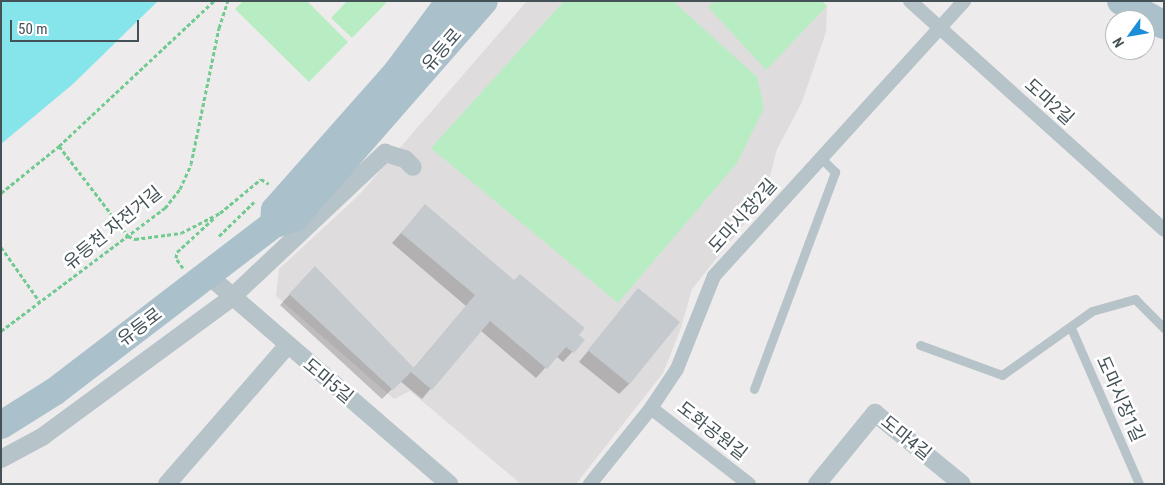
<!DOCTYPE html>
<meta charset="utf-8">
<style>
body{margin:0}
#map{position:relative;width:1165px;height:485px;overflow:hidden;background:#eeebec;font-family:"Roboto Condensed","Noto Sans KR",sans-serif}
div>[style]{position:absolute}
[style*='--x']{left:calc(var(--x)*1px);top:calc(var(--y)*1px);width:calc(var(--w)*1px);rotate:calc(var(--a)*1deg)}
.education>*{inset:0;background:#dfdcdd}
.green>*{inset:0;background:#b8edc4}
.water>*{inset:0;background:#85e5ea}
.shadow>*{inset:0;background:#0003}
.building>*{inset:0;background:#c5cace;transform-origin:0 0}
.path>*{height:3px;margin-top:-1.5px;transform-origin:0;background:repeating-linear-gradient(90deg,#71ca90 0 4px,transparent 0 6.5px)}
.service>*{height:9px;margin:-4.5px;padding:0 4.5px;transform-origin:4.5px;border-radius:4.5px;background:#b6c3c8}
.pedestrian>*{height:14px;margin:-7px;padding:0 7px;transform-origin:7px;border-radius:7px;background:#b6c3c8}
.minor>*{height:18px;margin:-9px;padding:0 9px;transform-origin:9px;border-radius:9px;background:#b6c3c8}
.primary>*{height:28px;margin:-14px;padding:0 14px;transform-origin:14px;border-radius:14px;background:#aac0cb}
span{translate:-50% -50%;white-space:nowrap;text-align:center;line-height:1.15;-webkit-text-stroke:5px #fff;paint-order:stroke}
.street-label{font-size:18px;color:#445258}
.frame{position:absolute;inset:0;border:2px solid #445258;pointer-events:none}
.north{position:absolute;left:1105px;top:10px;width:50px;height:50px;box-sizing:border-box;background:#fff;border:1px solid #b4babc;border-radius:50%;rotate:238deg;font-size:14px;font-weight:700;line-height:20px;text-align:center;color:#445258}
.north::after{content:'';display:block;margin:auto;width:18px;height:22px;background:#1b8dd9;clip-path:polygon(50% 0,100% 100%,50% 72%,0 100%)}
.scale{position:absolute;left:10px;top:20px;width:129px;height:22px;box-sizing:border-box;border:2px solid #445258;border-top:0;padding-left:6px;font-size:15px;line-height:18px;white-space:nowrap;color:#445258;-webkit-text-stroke:4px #fff;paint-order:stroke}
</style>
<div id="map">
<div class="education">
<i style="clip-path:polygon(527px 1px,822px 1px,827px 6px,826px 32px,802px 102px,777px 149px,764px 199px,692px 289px,681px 328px,663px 373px,576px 484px,521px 484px,410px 391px,394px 399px,276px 296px,279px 269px,359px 195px)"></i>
</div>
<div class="green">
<i style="clip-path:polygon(243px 1px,307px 1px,348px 42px,309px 82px,235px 9px)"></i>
<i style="clip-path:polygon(347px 1px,388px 1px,352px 38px,331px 18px)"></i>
<i style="clip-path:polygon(564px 1px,673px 1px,757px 77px,764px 108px,737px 163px,618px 303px,431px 148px)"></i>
<i style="clip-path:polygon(715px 1px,822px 1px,827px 6px,766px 70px,708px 7px)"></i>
</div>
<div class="water">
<i style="clip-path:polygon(1px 1px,158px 1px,73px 84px,1px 144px)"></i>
</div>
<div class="shadow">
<i style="clip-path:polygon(425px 206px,583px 340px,563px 362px,556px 356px,536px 378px,480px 330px,422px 399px,400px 381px,382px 399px,280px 305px,305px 278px,413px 369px,466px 306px,392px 243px)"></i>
<i style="clip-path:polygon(638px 290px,629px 384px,619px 394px,579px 362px)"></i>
</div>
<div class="building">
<i style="clip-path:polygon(425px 204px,514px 280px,520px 274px,585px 328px,579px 335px,585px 340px,574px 353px,566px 347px,547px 369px,490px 321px,432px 390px,411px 372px,393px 390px,289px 294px,315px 266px,414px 368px,475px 295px,401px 233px)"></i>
<i style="left:638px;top:288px;width:54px;height:80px;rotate:39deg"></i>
</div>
<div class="path">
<i style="--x:59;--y:146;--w:113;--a:52.5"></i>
<i style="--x:128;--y:236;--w:8;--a:23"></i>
<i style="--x:135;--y:239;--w:46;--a:-7.4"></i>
<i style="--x:181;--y:233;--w:44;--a:-27.1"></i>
<i style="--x:220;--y:213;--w:53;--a:-39.7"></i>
<i style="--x:261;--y:179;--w:9;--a:32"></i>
<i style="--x:1;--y:193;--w:75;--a:-39"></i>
<i style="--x:59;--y:146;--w:212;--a:-43.1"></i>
<i style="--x:219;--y:236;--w:49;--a:-44.2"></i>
<i style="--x:1;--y:247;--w:67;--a:54.7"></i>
<i style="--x:183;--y:268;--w:12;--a:-125"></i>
<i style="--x:176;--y:258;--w:6;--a:-81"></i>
<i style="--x:177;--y:252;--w:52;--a:-42.6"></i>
<i style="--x:1;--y:331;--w:205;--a:-36.9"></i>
<i style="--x:165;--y:208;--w:24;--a:-52"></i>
<i style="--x:180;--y:189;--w:27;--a:-66"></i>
<i style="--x:191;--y:164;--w:139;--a:-78.4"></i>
<i style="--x:219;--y:28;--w:28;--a:-72"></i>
</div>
<div class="service">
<i style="--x:1071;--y:328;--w:170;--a:66.4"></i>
<i style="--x:920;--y:345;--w:87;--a:20.1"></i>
<i style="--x:1002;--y:375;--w:110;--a:-35.4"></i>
<i style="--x:1092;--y:311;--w:45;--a:-15.6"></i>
<i style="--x:1135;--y:299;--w:41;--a:45"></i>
<i style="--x:754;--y:389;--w:232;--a:-69.5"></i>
<i style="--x:835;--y:172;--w:20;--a:-135"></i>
</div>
<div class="pedestrian">
<i style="--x:910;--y:1;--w:342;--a:42"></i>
<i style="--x:651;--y:408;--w:124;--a:37.8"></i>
<i style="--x:590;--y:484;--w:97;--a:-51.2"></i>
<i style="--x:651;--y:408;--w:47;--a:-56.3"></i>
<i style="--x:677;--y:369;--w:100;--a:-68.3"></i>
<i style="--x:714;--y:276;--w:372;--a:-47.7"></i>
</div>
<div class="minor">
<i style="--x:208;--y:275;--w:319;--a:40.9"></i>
<i style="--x:1;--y:459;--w:47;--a:-28.2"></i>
<i style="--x:42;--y:437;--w:235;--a:-36.3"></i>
<i style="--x:231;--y:298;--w:212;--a:-43.3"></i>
<i style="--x:385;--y:153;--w:21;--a:17"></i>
<i style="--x:405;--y:159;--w:11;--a:45"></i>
<i style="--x:167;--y:484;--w:183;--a:-49"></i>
<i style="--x:817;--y:484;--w:92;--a:-50.8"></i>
<i style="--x:875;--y:413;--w:112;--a:39.2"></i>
</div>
<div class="primary">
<i style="--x:1121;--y:1;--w:49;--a:29.2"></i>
<i style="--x:274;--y:224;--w:14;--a:-86"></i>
<i style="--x:275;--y:210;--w:184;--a:-48.5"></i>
<i style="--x:397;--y:72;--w:89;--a:-53.3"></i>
<i style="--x:1;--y:425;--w:62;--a:-31.9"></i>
<i style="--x:54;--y:392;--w:277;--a:-37.4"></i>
<i style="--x:274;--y:224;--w:21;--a:-17"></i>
<i style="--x:294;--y:218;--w:288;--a:-48.8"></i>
</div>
<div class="street-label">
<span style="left:442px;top:50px;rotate:-49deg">유등로</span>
<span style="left:1049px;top:102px;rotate:42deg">도마2길</span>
<span style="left:743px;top:216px;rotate:-48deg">도마시장2길</span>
<span style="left:113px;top:228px;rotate:-39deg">유등천 자전거길</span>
<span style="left:140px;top:327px;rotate:-37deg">유등로</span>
<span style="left:328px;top:381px;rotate:40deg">도마5길</span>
<span style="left:1120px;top:399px;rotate:66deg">도마시장1길</span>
<span style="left:712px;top:431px;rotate:38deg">도화공원길</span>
<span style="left:906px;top:438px;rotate:39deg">도마4길</span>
</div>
<div class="frame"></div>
<div class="north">N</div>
<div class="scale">50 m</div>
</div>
